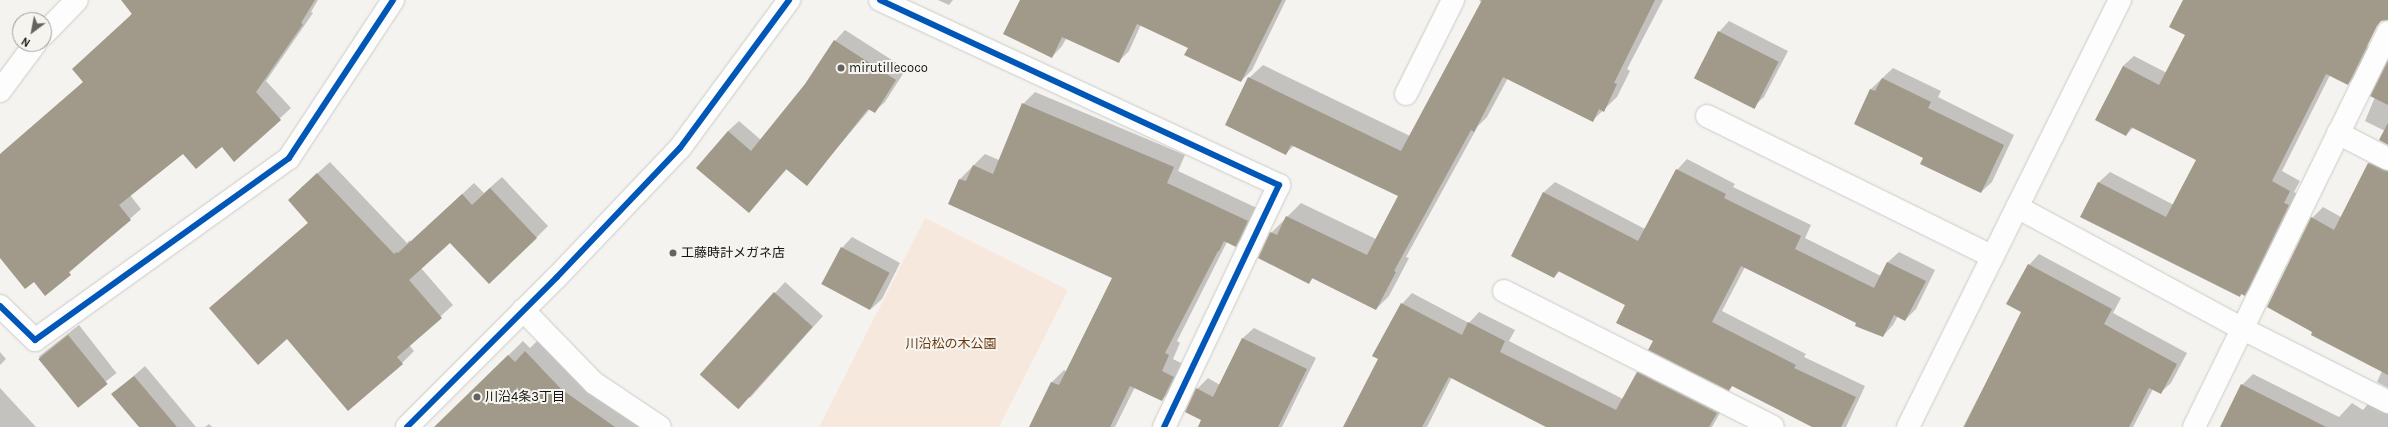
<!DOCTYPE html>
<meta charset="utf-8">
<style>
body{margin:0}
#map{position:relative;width:2388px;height:427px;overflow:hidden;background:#f4f3ef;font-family:Karla,"Noto Sans JP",sans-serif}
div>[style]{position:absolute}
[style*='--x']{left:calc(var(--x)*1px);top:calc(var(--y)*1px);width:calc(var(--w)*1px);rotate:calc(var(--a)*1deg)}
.green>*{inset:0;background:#f7e8de}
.shadow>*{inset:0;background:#0003;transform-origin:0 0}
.building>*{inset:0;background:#a19989;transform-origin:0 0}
.roads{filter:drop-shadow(0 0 1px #cbcbc8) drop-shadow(0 0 1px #cbcbc8)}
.minor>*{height:22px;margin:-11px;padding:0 11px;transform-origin:11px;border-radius:11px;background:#fdfdfd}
.tertiary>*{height:22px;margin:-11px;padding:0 11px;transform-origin:11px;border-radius:11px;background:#fdfdfd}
.cycleway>*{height:6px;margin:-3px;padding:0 3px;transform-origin:3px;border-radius:3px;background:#0057b8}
.dots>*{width:11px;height:11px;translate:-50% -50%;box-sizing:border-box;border:2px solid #f5f4ee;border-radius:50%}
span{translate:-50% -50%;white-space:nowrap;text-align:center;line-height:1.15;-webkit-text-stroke:4px #f5f4ee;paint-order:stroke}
.poi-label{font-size:13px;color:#161513}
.left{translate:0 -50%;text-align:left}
.park-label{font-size:13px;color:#6c370e}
.north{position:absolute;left:12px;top:12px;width:40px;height:40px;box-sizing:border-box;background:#f5f4ee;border:1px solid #9c9b96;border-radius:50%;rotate:212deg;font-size:11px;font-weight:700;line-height:16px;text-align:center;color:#161513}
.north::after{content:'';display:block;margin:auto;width:14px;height:18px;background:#646360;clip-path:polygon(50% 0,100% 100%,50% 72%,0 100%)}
</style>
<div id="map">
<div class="green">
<i style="clip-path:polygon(925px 218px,1068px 290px,999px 427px,819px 427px)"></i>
</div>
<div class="shadow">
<i style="clip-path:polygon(141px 0,318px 0,311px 12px,313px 13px,266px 81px,291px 108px,234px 161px,222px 146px,183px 153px,130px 195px,141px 209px,45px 294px,34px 281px,0 256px,0 172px,84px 82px)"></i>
<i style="clip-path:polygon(938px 0,953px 0,949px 5px)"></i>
<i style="clip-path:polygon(1021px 0,1152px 0,1129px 51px,1118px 62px,1067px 37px,1062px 46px,1052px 57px)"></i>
<i style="clip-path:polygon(1168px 0,1286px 0,1252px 70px,1241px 81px,1189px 47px)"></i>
<i style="clip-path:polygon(1479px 0,1663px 0,1627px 69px,1630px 71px,1617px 97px,1592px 121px,1508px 78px,1487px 117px,1478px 126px,1406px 257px,1409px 258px,1389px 296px,1376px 309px,1314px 277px,1309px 283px,1271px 233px,1301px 203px,1376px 239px,1400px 196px,1294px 146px,1286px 153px,1249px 78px,1263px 65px,1410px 136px,1482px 3px)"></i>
<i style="clip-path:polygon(2185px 0,2375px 0,2357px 41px,2371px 48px,2358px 73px,2348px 84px,2330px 75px,2282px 171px,2300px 181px,2294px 192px,2299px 195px,2255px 284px,2244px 295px,2242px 293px,2240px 296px,2082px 216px,2099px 182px,2110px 172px,2174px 205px,2198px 160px,2134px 127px,2126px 135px,2096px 120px,2123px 66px,2134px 56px,2167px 73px,2186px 34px)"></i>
<i style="clip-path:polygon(1729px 21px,1788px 51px,1764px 97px,1753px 107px,1719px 32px)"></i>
<i style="clip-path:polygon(845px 30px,906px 69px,885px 102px,874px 112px,870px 109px,807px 184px,787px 169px,749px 212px,728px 131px,739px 121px,761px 140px,806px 85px,835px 41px)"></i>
<i style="clip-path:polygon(2388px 66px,2388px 145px,2385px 131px,2365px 121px)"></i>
<i style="clip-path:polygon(1893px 68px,1941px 91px,1938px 97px,2014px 135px,1992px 182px,1981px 192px,1925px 158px,1855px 123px,1871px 89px)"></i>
<i style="clip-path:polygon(1035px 92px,1185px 155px,1178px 171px,1259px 209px,1247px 234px,1235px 246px,1227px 242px,1177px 341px,1180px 343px,1173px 359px,1185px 365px,1174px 388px,1162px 400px,1135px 387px,1115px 427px,1043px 427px,1032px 422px,1052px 382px,1064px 370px,1067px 372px,1113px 277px,949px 203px,960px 179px,985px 154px,999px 160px,1023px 104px)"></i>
<i style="clip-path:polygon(2380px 152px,2388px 156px,2388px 388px,2377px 382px,2382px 371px,2312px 218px,2323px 207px,2341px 217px,2369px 163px)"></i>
<i style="clip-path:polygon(1687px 159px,1735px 184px,1733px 187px,1811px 225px,1805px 238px,1881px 276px,1888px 262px,1899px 252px,1935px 270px,1916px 309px,1905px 320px,1898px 316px,1893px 325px,1883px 336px,1745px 267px,1722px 311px,1806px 354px,1804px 357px,1865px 386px,1846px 427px,1815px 427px,1733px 385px,1729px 389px,1655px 341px,1626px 305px,1560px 271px,1554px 277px,1512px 256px,1544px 192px,1555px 182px,1645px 229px,1677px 170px)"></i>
<i style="clip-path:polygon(330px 162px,407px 243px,410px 240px,411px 242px,474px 183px,484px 193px,502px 177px,548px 226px,536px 238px,450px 241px,421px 268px,453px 305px,409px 345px,414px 351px,402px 363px,348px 409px,287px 338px,210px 308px,309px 222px,301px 188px)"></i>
<i style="clip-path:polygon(852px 237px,900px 263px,882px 299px,871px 309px,842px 248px)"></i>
<i style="clip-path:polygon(2039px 254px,2121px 298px,2113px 313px,2187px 353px,2171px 383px,2160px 393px,2153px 389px,2133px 427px,1963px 427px,2023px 311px,2029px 265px)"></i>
<i style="clip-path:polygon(785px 282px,823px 316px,750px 398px,701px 374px)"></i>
<i style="clip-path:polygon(1412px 293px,1469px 323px,1479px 312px,1515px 330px,1509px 341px,1623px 399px,1637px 373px,1648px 362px,1726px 402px,1712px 427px,1549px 427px,1452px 377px,1427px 427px,1361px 427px,1380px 359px,1402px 304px)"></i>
<i style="left:79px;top:325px;width:61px;height:51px;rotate:52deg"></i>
<i style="clip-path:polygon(1254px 328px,1316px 358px,1282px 427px,1200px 427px,1203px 420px,1197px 389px,1208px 378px,1220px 385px,1243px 338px)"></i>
<i style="clip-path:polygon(541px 337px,651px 427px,435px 427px,523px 341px,530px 348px)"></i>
<i style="clip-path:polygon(0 352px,6px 359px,0 365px)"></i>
<i style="clip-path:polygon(145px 366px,196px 427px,140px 427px,113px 394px)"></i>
<i style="clip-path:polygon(2253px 374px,2339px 417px,2352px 403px,2363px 410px,2376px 394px,2388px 399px,2388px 427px,2228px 427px,2242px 385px)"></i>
<i style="clip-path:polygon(0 388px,36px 427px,0 427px)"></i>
<i style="clip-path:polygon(209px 424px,212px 427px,205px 427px)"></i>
</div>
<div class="building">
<i style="clip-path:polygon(121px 0,315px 0,301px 23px,303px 24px,256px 92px,281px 120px,234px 162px,222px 147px,196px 169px,183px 154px,119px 205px,131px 220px,69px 272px,71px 275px,45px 296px,34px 282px,25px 289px,0 258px,0 154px,83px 82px,72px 69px,132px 14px)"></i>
<i style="clip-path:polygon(1020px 0,1282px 0,1241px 82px,1184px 55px,1188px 48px,1137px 24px,1119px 63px,1062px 37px,1052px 58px,1003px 34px)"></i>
<i style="clip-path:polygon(1482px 0,1655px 0,1614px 83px,1617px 84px,1604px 112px,1599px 109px,1593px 122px,1503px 77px,1474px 132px,1471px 130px,1394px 271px,1396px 272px,1376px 310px,1312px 278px,1309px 284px,1258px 258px,1270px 232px,1277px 235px,1286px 216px,1367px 255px,1398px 196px,1291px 145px,1286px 155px,1225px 125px,1248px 77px,1401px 151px)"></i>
<i style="clip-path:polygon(2183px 0,2388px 0,2388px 20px,2381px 21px,2377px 26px,2348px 85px,2326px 74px,2272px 181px,2290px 191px,2284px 203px,2289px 205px,2245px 296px,2241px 294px,2240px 297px,2080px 217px,2098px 182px,2166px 217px,2196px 160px,2131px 127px,2126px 136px,2095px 120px,2123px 66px,2159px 85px,2185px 35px,2169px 27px)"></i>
<i style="left:1718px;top:31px;width:68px;height:53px;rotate:27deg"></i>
<i style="clip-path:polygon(834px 40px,896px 80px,875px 113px,868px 109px,807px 186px,786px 169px,749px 213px,696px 168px,728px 131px,751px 151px,805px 84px)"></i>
<i style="clip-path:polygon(2388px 60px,2388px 105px,2370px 96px)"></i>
<i style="clip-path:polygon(1882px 78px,1931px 102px,1928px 108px,2004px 145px,1981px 193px,1920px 164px,1923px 158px,1854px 124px,1870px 89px,1875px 91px)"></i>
<i style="clip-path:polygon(1022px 103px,1174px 167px,1167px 183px,1248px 221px,1236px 247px,1224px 241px,1219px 251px,1218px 251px,1165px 353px,1169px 355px,1162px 371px,1174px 377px,1162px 401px,1130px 386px,1110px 427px,1029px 427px,1051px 382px,1059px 385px,1112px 278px,948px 204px,959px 179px,966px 181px,973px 165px,993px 174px)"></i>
<i style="clip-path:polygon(2388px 123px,2388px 145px,2379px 140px)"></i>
<i style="clip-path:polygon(2368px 163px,2388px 171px,2388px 375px,2311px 335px,2312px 332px,2267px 307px,2311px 217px,2334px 230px)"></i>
<i style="clip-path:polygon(1676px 169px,1726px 194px,1724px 198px,1801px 236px,1795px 249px,1874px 288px,1887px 262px,1926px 281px,1905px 321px,1894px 315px,1883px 337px,1855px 326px,1856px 323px,1741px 266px,1712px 322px,1796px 365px,1794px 368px,1856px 397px,1841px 427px,1812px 427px,1732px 386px,1729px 391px,1648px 350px,1653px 341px,1616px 323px,1625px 305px,1558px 271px,1554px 278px,1511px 256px,1543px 192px,1638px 241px)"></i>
<i style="clip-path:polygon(317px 173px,394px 254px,397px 252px,398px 253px,462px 194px,472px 205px,490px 188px,537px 238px,489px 284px,450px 243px,409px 280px,442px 318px,397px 357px,403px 364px,348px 411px,287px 339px,258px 365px,209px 308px,308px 223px,288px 200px)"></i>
<i style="left:841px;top:247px;width:55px;height:42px;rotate:28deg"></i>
<i style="clip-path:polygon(2028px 264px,2112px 309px,2104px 324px,2177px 364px,2161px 394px,2149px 388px,2129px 427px,1964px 427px,2021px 312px,2006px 304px)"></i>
<i style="left:774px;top:292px;width:52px;height:111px;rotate:42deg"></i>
<i style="clip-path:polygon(1401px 303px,1462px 335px,1468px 322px,1505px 341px,1500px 352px,1616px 410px,1637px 372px,1717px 413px,1709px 427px,1546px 427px,1449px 377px,1422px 427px,1343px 427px,1378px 359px,1372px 356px)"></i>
<i style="left:68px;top:335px;width:63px;height:38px;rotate:51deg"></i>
<i style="clip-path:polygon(1242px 338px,1307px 369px,1278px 427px,1198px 427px,1201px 420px,1185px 412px,1196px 388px,1213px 397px)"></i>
<i style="clip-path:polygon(525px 351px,561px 389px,615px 427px,434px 427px,508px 355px,515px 362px)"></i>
<i style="clip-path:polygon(134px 376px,177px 427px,139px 427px,111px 394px)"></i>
<i style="clip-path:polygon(2241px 384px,2326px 427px,2220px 427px)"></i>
</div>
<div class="roads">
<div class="minor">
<i style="--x:880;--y:0;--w:440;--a:24.9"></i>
<i style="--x:1279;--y:185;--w:268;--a:115.4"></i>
<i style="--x:44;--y:34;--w:47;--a:-45.9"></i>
<i style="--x:0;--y:91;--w:59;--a:-53.3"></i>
<i style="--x:1406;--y:94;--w:105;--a:-63.4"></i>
<i style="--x:1707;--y:116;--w:318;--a:26.2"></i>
<i style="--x:2338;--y:133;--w:56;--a:27.5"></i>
<i style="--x:2017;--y:207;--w:255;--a:28.4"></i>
<i style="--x:2241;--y:328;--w:165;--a:26.7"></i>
<i style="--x:1504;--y:291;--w:301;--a:26.8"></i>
<i style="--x:0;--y:306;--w:49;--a:44.2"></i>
<i style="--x:35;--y:340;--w:312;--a:-35.6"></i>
<i style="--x:289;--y:158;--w:189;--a:-56.6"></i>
<i style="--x:523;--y:310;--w:102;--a:45.8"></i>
<i style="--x:594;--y:383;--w:79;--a:33.7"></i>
<i style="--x:1908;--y:427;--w:477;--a:-63.6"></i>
<i style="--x:2194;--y:427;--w:440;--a:-63.8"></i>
</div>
<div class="tertiary">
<i style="--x:407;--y:427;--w:212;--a:-45"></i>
<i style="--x:557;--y:277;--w:178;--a:-46.4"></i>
<i style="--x:680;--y:148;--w:184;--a:-53.6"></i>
</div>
</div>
<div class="cycleway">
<i style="--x:880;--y:0;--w:440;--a:24.9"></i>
<i style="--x:1279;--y:185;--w:268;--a:115.4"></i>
<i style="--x:0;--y:306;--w:49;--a:44.2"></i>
<i style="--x:35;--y:340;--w:312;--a:-35.6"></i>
<i style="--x:289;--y:158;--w:189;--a:-56.6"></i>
<i style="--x:407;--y:427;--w:212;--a:-45"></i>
<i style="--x:557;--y:277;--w:178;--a:-46.4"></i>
<i style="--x:680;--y:148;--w:184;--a:-53.6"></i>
</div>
<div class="dots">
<i style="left:841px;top:68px;background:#646360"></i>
<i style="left:673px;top:253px;background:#646360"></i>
<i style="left:477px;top:397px;background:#646360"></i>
</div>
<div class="poi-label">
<span class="left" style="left:849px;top:68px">mirutillecoco</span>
<span class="left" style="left:681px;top:253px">工藤時計メガネ店</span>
<span class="left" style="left:485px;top:397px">川沿4条3丁目</span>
</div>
<div class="park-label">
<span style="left:951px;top:344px">川沿松の木公園</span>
</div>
<div class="north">N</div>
</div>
